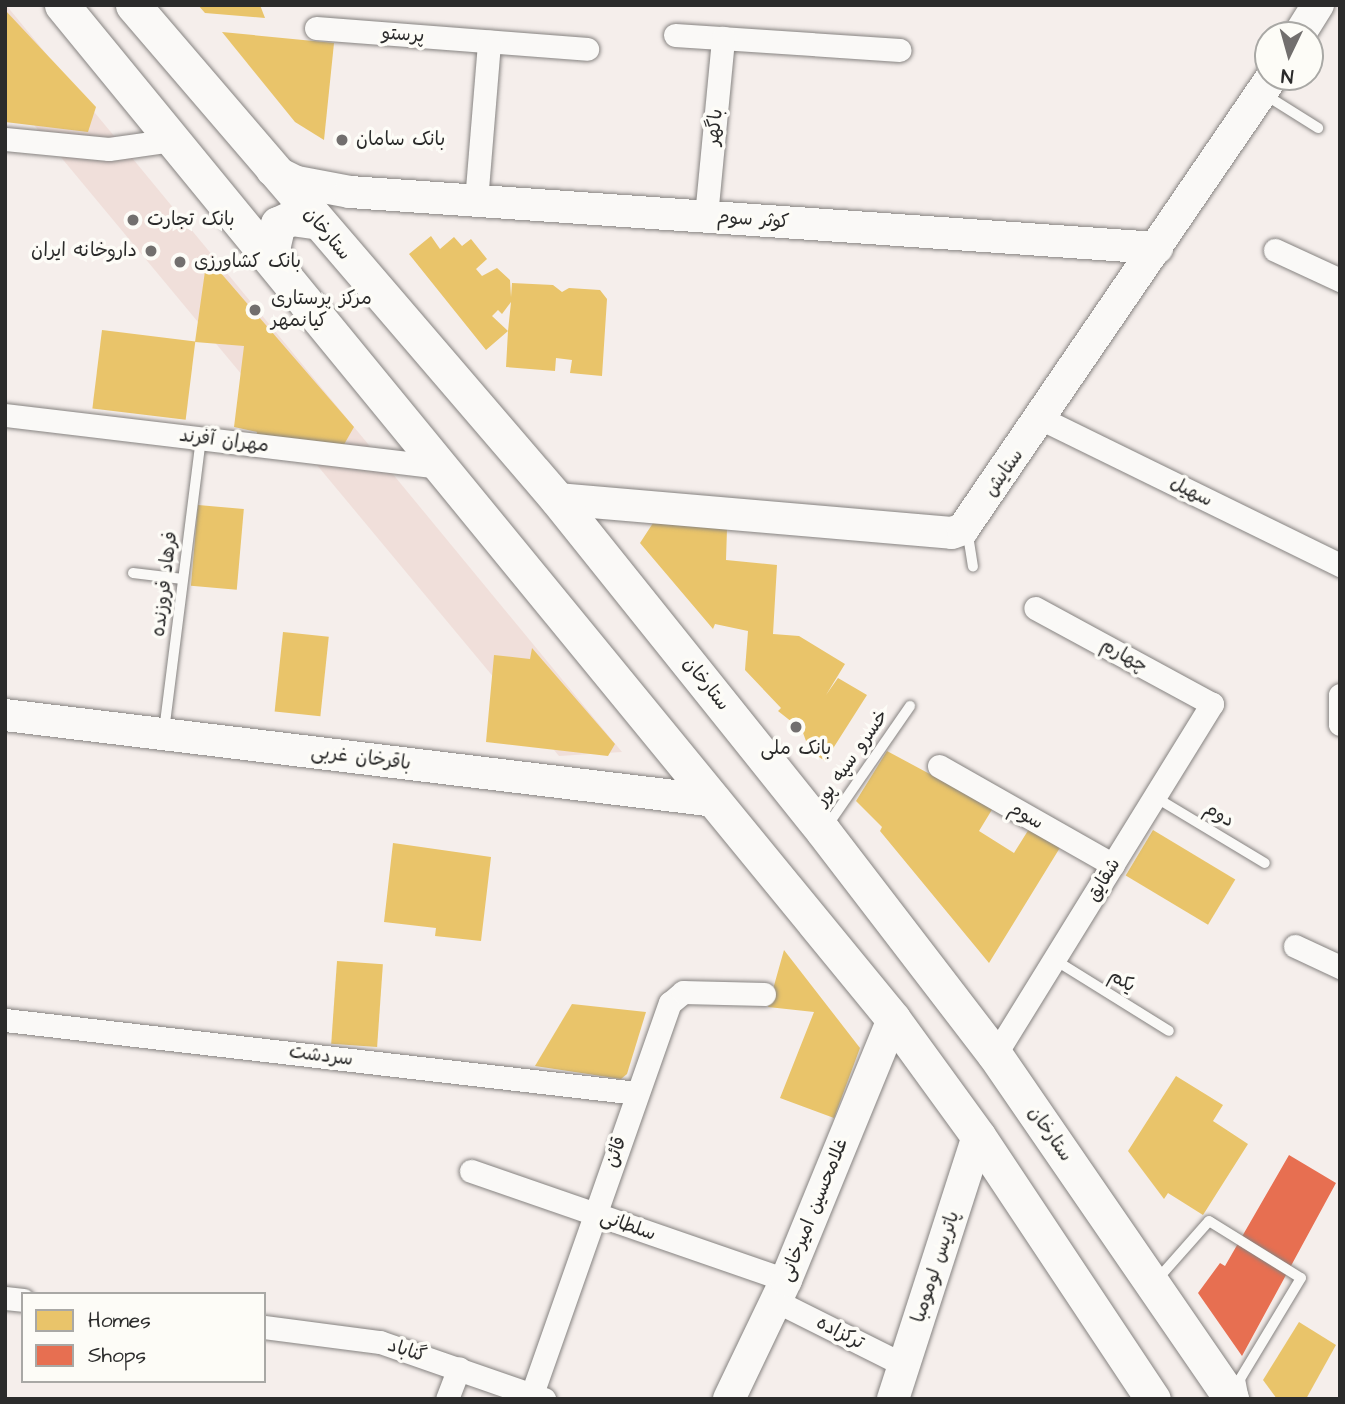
<!DOCTYPE html>
<meta charset="utf-8">
<style>
body{margin:0}
#map{position:relative;width:1345px;height:1404px;overflow:hidden;background:#f5eeeb;font-family:"Architects Daughter","Playpen Sans Arabic",sans-serif}
div>[style]{position:absolute}
[style*='--x']{left:calc(var(--x)*1px);top:calc(var(--y)*1px);width:calc(var(--w)*1px);rotate:calc(var(--a)*1deg)}
.built>*{inset:0;background:#f0dfda}
.homes>*{inset:0;background:#e9c46a;transform-origin:0 0}
.shops>*{inset:0;background:#e76f51}
.roads{filter:drop-shadow(0 0 2px #868381) drop-shadow(0 0 2px #868381)}
.lane>*{height:10px;margin:-5px;padding:0 5px;transform-origin:5px;border-radius:5px;background:#faf9f7}
.street>*{height:23px;margin:-11.5px;padding:0 11.5px;transform-origin:11.5px;border-radius:11.5px;background:#faf9f7}
.secondary>*{height:32px;margin:-16px;padding:0 16px;transform-origin:16px;border-radius:16px;background:#faf9f7}
.primary>*{height:35px;margin:-17.5px;padding:0 17.5px;transform-origin:17.5px;border-radius:17.5px;background:#faf9f7}
.dots>*{width:19px;height:19px;translate:-50% -50%;box-sizing:border-box;border:4px solid #fdfcf7;border-radius:50%}
span{translate:-50% -50%;white-space:nowrap;text-align:center;line-height:1.15;-webkit-text-stroke:7px #fdfcf7;paint-order:stroke}
.street-label{font-size:19px;color:#2b2b2b}
.poi-label{font-size:19px;color:#2b2b2b}
.left{translate:0 -50%;text-align:left}
.right{translate:-100% -50%;text-align:right}
.frame{position:absolute;inset:0;border:7px solid #2b2b2b;pointer-events:none}
.legend{position:absolute;left:21px;top:1292px;width:245px;height:91px;box-sizing:border-box;background:#fdfcf7;border:2px solid #a9a8a5;margin:0;padding:9px 12px;list-style:none;font-size:21px;color:#2b2b2b}
.legend li{display:flex;align-items:center;gap:14px;height:35px}
.legend b{width:35px;border:2px solid #a9a8a5}
.north{position:absolute;left:1254px;top:21px;width:70px;height:70px;box-sizing:border-box;background:#fdfcf7;border:2px solid #a9a8a5;border-radius:50%;rotate:185deg;font-size:19px;font-weight:700;line-height:28px;text-align:center;color:#2b2b2b}
.north::after{content:'';display:block;margin:auto;width:24px;height:32px;background:#726f6e;clip-path:polygon(50% 0,100% 100%,50% 72%,0 100%)}
</style>
<div id="map">
<div class="built">
<i style="clip-path:polygon(5px 5px,6px 5px,622px 752px,559px 756px,5px 90px)"></i>
</div>
<div class="homes">
<i style="clip-path:polygon(198px 5px,260px 5px,265px 18px,205px 13px)"></i>
<i style="clip-path:polygon(5px 10px,96px 107px,88px 132px,5px 122px)"></i>
<i style="clip-path:polygon(222px 32px,334px 43px,324px 140px,295px 122px)"></i>
<i style="clip-path:polygon(evenodd,431px 236px,440px 249px,454px 237px,462px 246px,471px 239px,487px 259px,476px 269px,482px 276px,497px 268px,510px 280px,511px 297px,512px 283px,553px 285px,562px 292px,569px 288px,600px 290px,607px 299px,602px 376px,570px 373px,572px 360px,556px 358px,555px 371px,506px 367px,508px 331px,486px 350px,409px 254px,431px 236px,511px 302px,508px 331px,492px 316px,498px 310px,502px 314px,511px 302px)"></i>
<i style="clip-path:polygon(207px 257px,354px 427px,342px 448px,256px 438px,257px 432px,234px 427px,244px 346px,195px 342px)"></i>
<i style="left:102px;top:330px;width:94px;height:79px;rotate:7deg"></i>
<i style="left:198px;top:505px;width:46px;height:81px;rotate:5deg"></i>
<i style="clip-path:polygon(653px 523px,727px 529px,726px 560px,777px 565px,773px 634px,799px 636px,845px 664px,826px 695px,838px 678px,867px 695px,825px 761px,813px 753px,816px 749px,806px 741px,802px 730px,778px 711px,781px 708px,745px 670px,748px 631px,715px 624px,713px 629px,640px 543px)"></i>
<i style="left:283px;top:632px;width:46px;height:80px;rotate:6deg"></i>
<i style="clip-path:polygon(532px 648px,615px 744px,608px 756px,486px 742px,494px 655px,530px 659px)"></i>
<i style="clip-path:polygon(887px 751px,993px 808px,979px 831px,1014px 853px,1029px 829px,1061px 846px,989px 963px,880px 831px,882px 827px,856px 801px)"></i>
<i style="left:1153px;top:830px;width:96px;height:53px;rotate:31deg"></i>
<i style="clip-path:polygon(393px 843px,491px 857px,481px 941px,435px 936px,436px 928px,384px 922px)"></i>
<i style="clip-path:polygon(784px 950px,860px 1048px,834px 1118px,780px 1098px,814px 1012px,768px 1007px)"></i>
<i style="left:337px;top:961px;width:46px;height:83px;rotate:4deg"></i>
<i style="clip-path:polygon(572px 1004px,646px 1012px,627px 1074px,621px 1079px,535px 1066px)"></i>
<i style="clip-path:polygon(1176px 1076px,1223px 1105px,1213px 1121px,1248px 1144px,1203px 1215px,1168px 1193px,1164px 1199px,1128px 1151px)"></i>
<i style="clip-path:polygon(1299px 1322px,1336px 1345px,1306px 1399px,1277px 1399px,1263px 1380px)"></i>
</div>
<div class="shops">
<i style="clip-path:polygon(1289px 1155px,1336px 1183px,1242px 1356px,1198px 1293px,1220px 1263px,1225px 1266px)"></i>
</div>
<div class="roads">
<div class="lane">
<i style="--x:1264;--y:94;--w:64;--a:32.2"></i>
<i style="--x:967;--y:529;--w:38;--a:81"></i>
<i style="--x:133;--y:573;--w:50;--a:6.8"></i>
<i style="--x:164;--y:731;--w:295;--a:-82.8"></i>
<i style="--x:1155;--y:797;--w:128;--a:31"></i>
<i style="--x:827;--y:826;--w:146;--a:-55.3"></i>
<i style="--x:1055;--y:960;--w:134;--a:31.9"></i>
<i style="--x:1155;--y:1282;--w:81;--a:-48.5"></i>
<i style="--x:1209;--y:1221;--w:108;--a:31.8"></i>
<i style="--x:1301;--y:1278;--w:118;--a:121.1"></i>
<i style="--x:1240;--y:1379;--w:16;--a:79"></i>
</div>
<div class="street">
<i style="--x:316;--y:28;--w:272;--a:4.4"></i>
<i style="--x:675;--y:35;--w:225;--a:3.8"></i>
<i style="--x:5;--y:139;--w:104;--a:5.5"></i>
<i style="--x:109;--y:149;--w:65;--a:-8"></i>
<i style="--x:476;--y:201;--w:160;--a:-85.3"></i>
<i style="--x:706;--y:216;--w:179;--a:-84.5"></i>
<i style="--x:1275;--y:250;--w:72;--a:24.8"></i>
<i style="--x:5;--y:415;--w:440;--a:6.8"></i>
<i style="--x:1042;--y:419;--w:332;--a:26.1"></i>
<i style="--x:1340;--y:695;--w:29;--a:90"></i>
<i style="--x:939;--y:766;--w:200;--a:29.6"></i>
<i style="--x:1295;--y:946;--w:50;--a:25"></i>
<i style="--x:5;--y:1020;--w:636;--a:6.59"></i>
<i style="--x:995;--y:1055;--w:413;--a:-58.3"></i>
<i style="--x:1212;--y:704;--w:201;--a:-151.5"></i>
<i style="--x:471;--y:1171;--w:333;--a:19.1"></i>
<i style="--x:5;--y:1298;--w:18;--a:6"></i>
<i style="--x:776;--y:1301;--w:143;--a:26.6"></i>
<i style="--x:264;--y:1327;--w:117;--a:7.4"></i>
<i style="--x:380;--y:1342;--w:174;--a:19.2"></i>
<i style="--x:532;--y:1394;--w:415;--a:-70.6"></i>
<i style="--x:670;--y:1003;--w:17;--a:-40"></i>
<i style="--x:683;--y:992;--w:81;--a:1.4"></i>
<i style="--x:447;--y:1399;--w:33;--a:-69"></i>
</div>
<div class="secondary">
<i style="--x:1299;--y:35;--w:36;--a:-58"></i>
<i style="--x:272;--y:170;--w:28;--a:26"></i>
<i style="--x:297;--y:182;--w:54;--a:10.7"></i>
<i style="--x:350;--y:192;--w:809;--a:3.97"></i>
<i style="--x:557;--y:499;--w:396;--a:4.9"></i>
<i style="--x:952;--y:533;--w:12;--a:-20"></i>
<i style="--x:963;--y:529;--w:548;--a:-55.64"></i>
<i style="--x:5;--y:715;--w:716;--a:6.9"></i>
<i style="--x:729;--y:1399;--w:132;--a:-64.4"></i>
<i style="--x:786;--y:1280;--w:282;--a:-67.7"></i>
<i style="--x:893;--y:1399;--w:276;--a:-72.1"></i>
</div>
<div class="primary">
<i style="--x:62;--y:5;--w:1311;--a:50.66"></i>
<i style="--x:893;--y:1019;--w:145;--a:54"></i>
<i style="--x:978;--y:1136;--w:316;--a:56.4"></i>
<i style="--x:133;--y:5;--w:651;--a:49.36"></i>
<i style="--x:557;--y:499;--w:425;--a:51.3"></i>
<i style="--x:823;--y:831;--w:282;--a:52.5"></i>
<i style="--x:995;--y:1055;--w:417;--a:55.5"></i>
<i style="--x:280;--y:268;--w:21;--a:-113"></i>
<i style="--x:272;--y:249;--w:26;--a:-77"></i>
<i style="--x:278;--y:224;--w:14;--a:-25"></i>
<i style="--x:291;--y:218;--w:27;--a:8"></i>
</div>
</div>
<div class="dots">
<i style="left:342px;top:140px;background:#726f6e"></i>
<i style="left:133px;top:220px;background:#726f6e"></i>
<i style="left:151px;top:251px;background:#726f6e"></i>
<i style="left:180px;top:262px;background:#726f6e"></i>
<i style="left:255px;top:310px;background:#726f6e"></i>
<i style="left:796px;top:727px;background:#726f6e"></i>
</div>
<div class="street-label">
<span style="left:403px;top:35px;rotate:4deg">پرستو</span>
<span style="left:715px;top:127px;rotate:-84deg">باگهر</span>
<span style="left:753px;top:220px;rotate:4deg">کوثر سوم</span>
<span style="left:327px;top:234px;rotate:50deg">ستارخان</span>
<span style="left:224px;top:441px;rotate:7deg">مهران آفرند</span>
<span style="left:1004px;top:473px;rotate:-55deg">ستایش</span>
<span style="left:1191px;top:492px;rotate:26deg">سهیل</span>
<span style="left:165px;top:584px;rotate:-83deg">فرهاد فروزنده</span>
<span style="left:1124px;top:656px;rotate:29deg">چهارم</span>
<span style="left:706px;top:684px;rotate:51deg">ستارخان</span>
<span style="left:361px;top:758px;rotate:7deg">باقرخان غربی</span>
<span style="left:852px;top:758px;rotate:-55deg">خسرو سپه پور</span>
<span style="left:1219px;top:815px;rotate:31deg">دوم</span>
<span style="left:1026px;top:816px;rotate:30deg">سوم</span>
<span style="left:1104px;top:880px;rotate:-59deg">شقایق</span>
<span style="left:1122px;top:981px;rotate:32deg">یکم</span>
<span style="left:321px;top:1056px;rotate:7deg">سردشت</span>
<span style="left:1050px;top:1134px;rotate:55deg">ستارخان</span>
<span style="left:616px;top:1152px;rotate:-71deg">قائن</span>
<span style="left:814px;top:1210px;rotate:-68deg">غلامحسین امیرخانی</span>
<span style="left:628px;top:1226px;rotate:19deg">سلطانی</span>
<span style="left:936px;top:1267px;rotate:-72deg">پاتریس لومومبا</span>
<span style="left:840px;top:1333px;rotate:27deg">ترکزاده</span>
<span style="left:407px;top:1351px;rotate:18deg">گناباد</span>
</div>
<div class="poi-label">
<span class="left" style="left:356px;top:140px">بانک سامان</span>
<span class="left" style="left:147px;top:220px">بانک تجارت</span>
<span class="right" style="left:137px;top:251px">داروخانه ایران</span>
<span class="left" style="left:194px;top:262px">بانک کشاورزی</span>
<span class="left" style="left:271px;top:310px">مرکز پرستاری<br>کیانمهر</span>
<span style="left:796px;top:749px">بانک ملی</span>
</div>
<div class="frame"></div>
<ul class="legend">
<li><b style="height:19px;background:#e9c46a"></b>Homes</li>
<li><b style="height:19px;background:#e76f51"></b>Shops</li>
</ul>
<div class="north">N</div>
</div>
